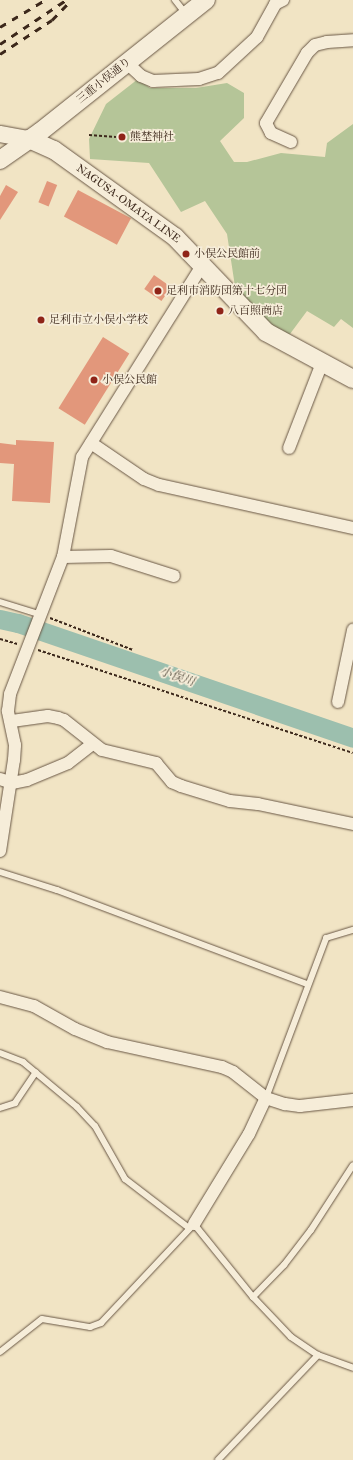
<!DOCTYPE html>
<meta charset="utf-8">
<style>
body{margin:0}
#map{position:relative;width:353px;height:1460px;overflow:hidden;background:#f1e4c4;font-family:"IM FELL Great Primer","Noto Serif JP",serif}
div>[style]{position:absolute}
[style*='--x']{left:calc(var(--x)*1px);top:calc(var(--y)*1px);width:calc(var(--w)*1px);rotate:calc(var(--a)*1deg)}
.green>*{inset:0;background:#b5c598}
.river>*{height:19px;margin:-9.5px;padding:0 9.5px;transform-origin:9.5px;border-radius:9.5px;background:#9cbfae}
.building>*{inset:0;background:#e2977b;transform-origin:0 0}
.path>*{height:2px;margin-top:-1px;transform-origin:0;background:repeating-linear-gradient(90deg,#3c281b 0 3px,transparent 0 5px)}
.roads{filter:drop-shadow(0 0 1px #695745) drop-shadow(0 0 1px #695745)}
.service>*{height:6px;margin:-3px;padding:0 3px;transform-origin:3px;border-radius:3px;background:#f6edd9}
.minor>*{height:12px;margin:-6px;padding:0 6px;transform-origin:6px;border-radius:6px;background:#f6edd9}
.tertiary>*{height:16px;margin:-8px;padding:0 8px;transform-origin:8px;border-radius:8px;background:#f6edd9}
.secondary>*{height:18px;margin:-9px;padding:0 9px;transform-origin:9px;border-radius:9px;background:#f6edd9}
.rail>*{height:3px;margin-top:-1.5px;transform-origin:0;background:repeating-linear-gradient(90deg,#3c281b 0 7px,transparent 0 14px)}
.dots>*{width:11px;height:11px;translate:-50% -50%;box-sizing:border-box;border:2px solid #f6edd9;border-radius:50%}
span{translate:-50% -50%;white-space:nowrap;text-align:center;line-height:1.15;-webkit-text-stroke:3.5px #f6edd9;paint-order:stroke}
.street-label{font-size:11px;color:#3c281b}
.poi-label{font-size:11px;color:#3c281b}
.left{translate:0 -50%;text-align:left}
.water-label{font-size:12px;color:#544e40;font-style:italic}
</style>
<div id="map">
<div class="green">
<div style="clip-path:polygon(138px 79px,150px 88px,196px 88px,227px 83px,244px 93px,244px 118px,220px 141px,234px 162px,247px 162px,281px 153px,325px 157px,327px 143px,353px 124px,353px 328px,341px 319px,334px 327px,307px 311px,287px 338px,236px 293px,227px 234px,205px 201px,181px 212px,149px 163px,90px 159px,89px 139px,106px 104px)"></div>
</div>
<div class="river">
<div style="--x:0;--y:619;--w:18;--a:13"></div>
<div style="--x:18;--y:623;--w:354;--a:18.9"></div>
</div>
<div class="building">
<div style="left:47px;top:181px;width:11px;height:23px;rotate:22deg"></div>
<div style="clip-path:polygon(6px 185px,18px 192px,0 220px,0 196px)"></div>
<div style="left:78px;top:190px;width:60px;height:30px;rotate:28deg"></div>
<div style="left:154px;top:275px;width:21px;height:17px;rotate:35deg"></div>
<div style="left:103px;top:337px;width:31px;height:84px;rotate:32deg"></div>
<div style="clip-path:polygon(16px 440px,54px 442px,50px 503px,12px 501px,14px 464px,0 463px,0 443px,16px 445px)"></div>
</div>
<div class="path">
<div style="--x:89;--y:135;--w:27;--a:4"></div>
<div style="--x:50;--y:618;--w:89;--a:21.1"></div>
<div style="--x:0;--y:639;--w:19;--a:16"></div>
<div style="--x:38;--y:650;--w:331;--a:18.1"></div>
</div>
<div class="roads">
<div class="service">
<div style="--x:175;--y:0;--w:18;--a:52"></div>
<div style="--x:0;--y:602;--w:44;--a:17.2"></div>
<div style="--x:0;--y:872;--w:60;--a:17.5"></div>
<div style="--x:57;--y:890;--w:267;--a:20.6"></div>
<div style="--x:0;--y:1053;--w:25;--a:21"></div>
<div style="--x:23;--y:1062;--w:70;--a:39.8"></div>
<div style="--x:77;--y:1107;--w:26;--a:47"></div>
<div style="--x:95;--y:1126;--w:61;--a:60.5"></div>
<div style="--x:125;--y:1179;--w:81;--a:37.4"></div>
<div style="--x:266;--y:1098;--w:171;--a:-69.4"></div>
<div style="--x:326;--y:938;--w:28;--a:-17"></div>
<div style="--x:0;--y:1108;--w:16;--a:-18"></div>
<div style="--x:15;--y:1103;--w:37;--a:-56"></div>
<div style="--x:253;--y:1297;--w:45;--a:-45.9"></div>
<div style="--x:284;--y:1265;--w:44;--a:-52.4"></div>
<div style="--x:311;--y:1230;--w:77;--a:-57.1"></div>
<div style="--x:0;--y:1352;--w:53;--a:-38.2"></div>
<div style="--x:42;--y:1319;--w:49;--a:9.5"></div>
<div style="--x:90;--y:1327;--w:12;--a:-20"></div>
<div style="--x:101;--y:1323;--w:136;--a:-46.8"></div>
<div style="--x:194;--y:1224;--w:94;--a:51.1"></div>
<div style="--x:253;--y:1297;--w:55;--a:46.5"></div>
<div style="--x:291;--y:1337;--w:32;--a:34"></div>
<div style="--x:318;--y:1355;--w:37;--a:20"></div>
<div style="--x:218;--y:1460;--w:145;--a:-46.4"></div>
</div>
<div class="minor">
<div style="--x:127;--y:63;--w:19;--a:43"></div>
<div style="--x:141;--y:76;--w:13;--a:23"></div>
<div style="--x:153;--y:81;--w:46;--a:-2.5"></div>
<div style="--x:199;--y:79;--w:20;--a:-18"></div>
<div style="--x:218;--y:73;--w:53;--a:-42.7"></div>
<div style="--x:257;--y:37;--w:38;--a:-61"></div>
<div style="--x:275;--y:4;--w:9;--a:-27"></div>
<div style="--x:291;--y:142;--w:22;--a:-156"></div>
<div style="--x:271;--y:133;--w:11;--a:-117"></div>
<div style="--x:266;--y:123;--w:81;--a:-59.6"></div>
<div style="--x:307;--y:53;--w:11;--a:-45"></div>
<div style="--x:315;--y:45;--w:12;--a:-14"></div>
<div style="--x:327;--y:42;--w:26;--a:-4"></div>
<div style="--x:91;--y:443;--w:64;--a:34.2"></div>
<div style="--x:144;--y:479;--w:16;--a:22"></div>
<div style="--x:159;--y:485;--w:199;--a:12.5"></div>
<div style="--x:289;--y:448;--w:91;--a:-68.8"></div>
<div style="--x:63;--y:557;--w:48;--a:-1.2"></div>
<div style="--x:111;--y:556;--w:66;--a:17.6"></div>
<div style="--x:338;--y:702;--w:74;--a:-78.2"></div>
<div style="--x:12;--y:721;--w:36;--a:-8"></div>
<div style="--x:48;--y:716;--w:10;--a:11"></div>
<div style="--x:58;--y:718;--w:6;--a:18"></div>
<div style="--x:64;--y:720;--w:48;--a:38.3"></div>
<div style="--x:102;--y:750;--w:56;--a:13.5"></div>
<div style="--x:156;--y:763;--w:25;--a:50"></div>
<div style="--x:172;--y:782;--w:10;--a:24"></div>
<div style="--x:181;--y:786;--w:51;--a:17"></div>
<div style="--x:230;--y:801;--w:28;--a:6"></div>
<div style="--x:258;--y:804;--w:97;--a:11.9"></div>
<div style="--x:0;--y:779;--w:13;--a:18"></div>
<div style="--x:12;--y:783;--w:15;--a:-11"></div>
<div style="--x:27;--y:780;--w:44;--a:-22.5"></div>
<div style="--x:68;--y:763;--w:31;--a:-38"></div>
<div style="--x:0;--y:851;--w:92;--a:-81.3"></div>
<div style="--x:14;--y:760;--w:15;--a:-86"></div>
<div style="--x:15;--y:745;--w:35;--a:-102"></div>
<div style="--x:8;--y:711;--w:17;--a:-83"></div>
<div style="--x:10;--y:694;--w:147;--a:-68.9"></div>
<div style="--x:63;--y:557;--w:102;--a:-79.2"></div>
<div style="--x:82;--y:457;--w:228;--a:-57.9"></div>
<div style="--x:0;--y:997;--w:35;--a:15"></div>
<div style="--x:34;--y:1006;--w:47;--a:29.3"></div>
<div style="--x:75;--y:1029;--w:35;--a:22"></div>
<div style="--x:107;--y:1042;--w:118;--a:12.3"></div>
<div style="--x:222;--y:1067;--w:12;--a:24"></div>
<div style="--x:233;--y:1072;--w:42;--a:38.2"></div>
<div style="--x:266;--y:1098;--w:20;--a:18"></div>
<div style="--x:285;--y:1104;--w:15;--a:8"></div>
<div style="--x:300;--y:1106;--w:53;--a:-6.5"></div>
<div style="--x:194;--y:1224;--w:105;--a:-58.6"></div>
<div style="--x:249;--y:1134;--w:40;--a:-65"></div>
</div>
<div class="tertiary">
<div style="--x:0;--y:134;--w:29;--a:10"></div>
</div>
<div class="secondary">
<div style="--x:29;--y:139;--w:27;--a:24"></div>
<div style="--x:54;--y:150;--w:149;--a:35.7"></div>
<div style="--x:175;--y:237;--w:132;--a:46.2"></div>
<div style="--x:266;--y:332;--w:99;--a:28.4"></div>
<div style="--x:0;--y:160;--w:49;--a:-35"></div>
<div style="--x:40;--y:132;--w:212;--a:-38.5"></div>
</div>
</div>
<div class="rail">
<div style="--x:0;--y:27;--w:52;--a:-31"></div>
<div style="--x:0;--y:44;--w:79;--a:-33.7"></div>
<div style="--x:0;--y:54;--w:62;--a:-33.2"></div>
<div style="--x:52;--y:20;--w:28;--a:-46"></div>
</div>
<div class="dots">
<div style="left:122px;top:137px;background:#8f2418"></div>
<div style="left:186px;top:254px;background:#8f2418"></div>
<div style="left:158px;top:291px;background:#8f2418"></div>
<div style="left:220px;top:311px;background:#8f2418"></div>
<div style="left:41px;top:320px;background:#8f2418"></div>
<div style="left:94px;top:380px;background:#8f2418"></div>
</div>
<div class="street-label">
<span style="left:104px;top:81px;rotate:-39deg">三重小俣通り</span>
<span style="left:128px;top:204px;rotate:36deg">NAGUSA-OMATA LINE</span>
</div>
<div class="poi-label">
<span class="left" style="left:130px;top:137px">熊埜神社</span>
<span class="left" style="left:194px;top:254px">小俣公民館前</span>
<span class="left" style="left:166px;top:291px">足利市消防団第十七分団</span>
<span class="left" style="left:228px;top:311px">八百照商店</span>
<span class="left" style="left:49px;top:320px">足利市立小俣小学校</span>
<span class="left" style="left:102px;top:380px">小俣公民館</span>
</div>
<div class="water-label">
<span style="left:177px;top:677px;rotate:19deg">小俣川</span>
</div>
</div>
